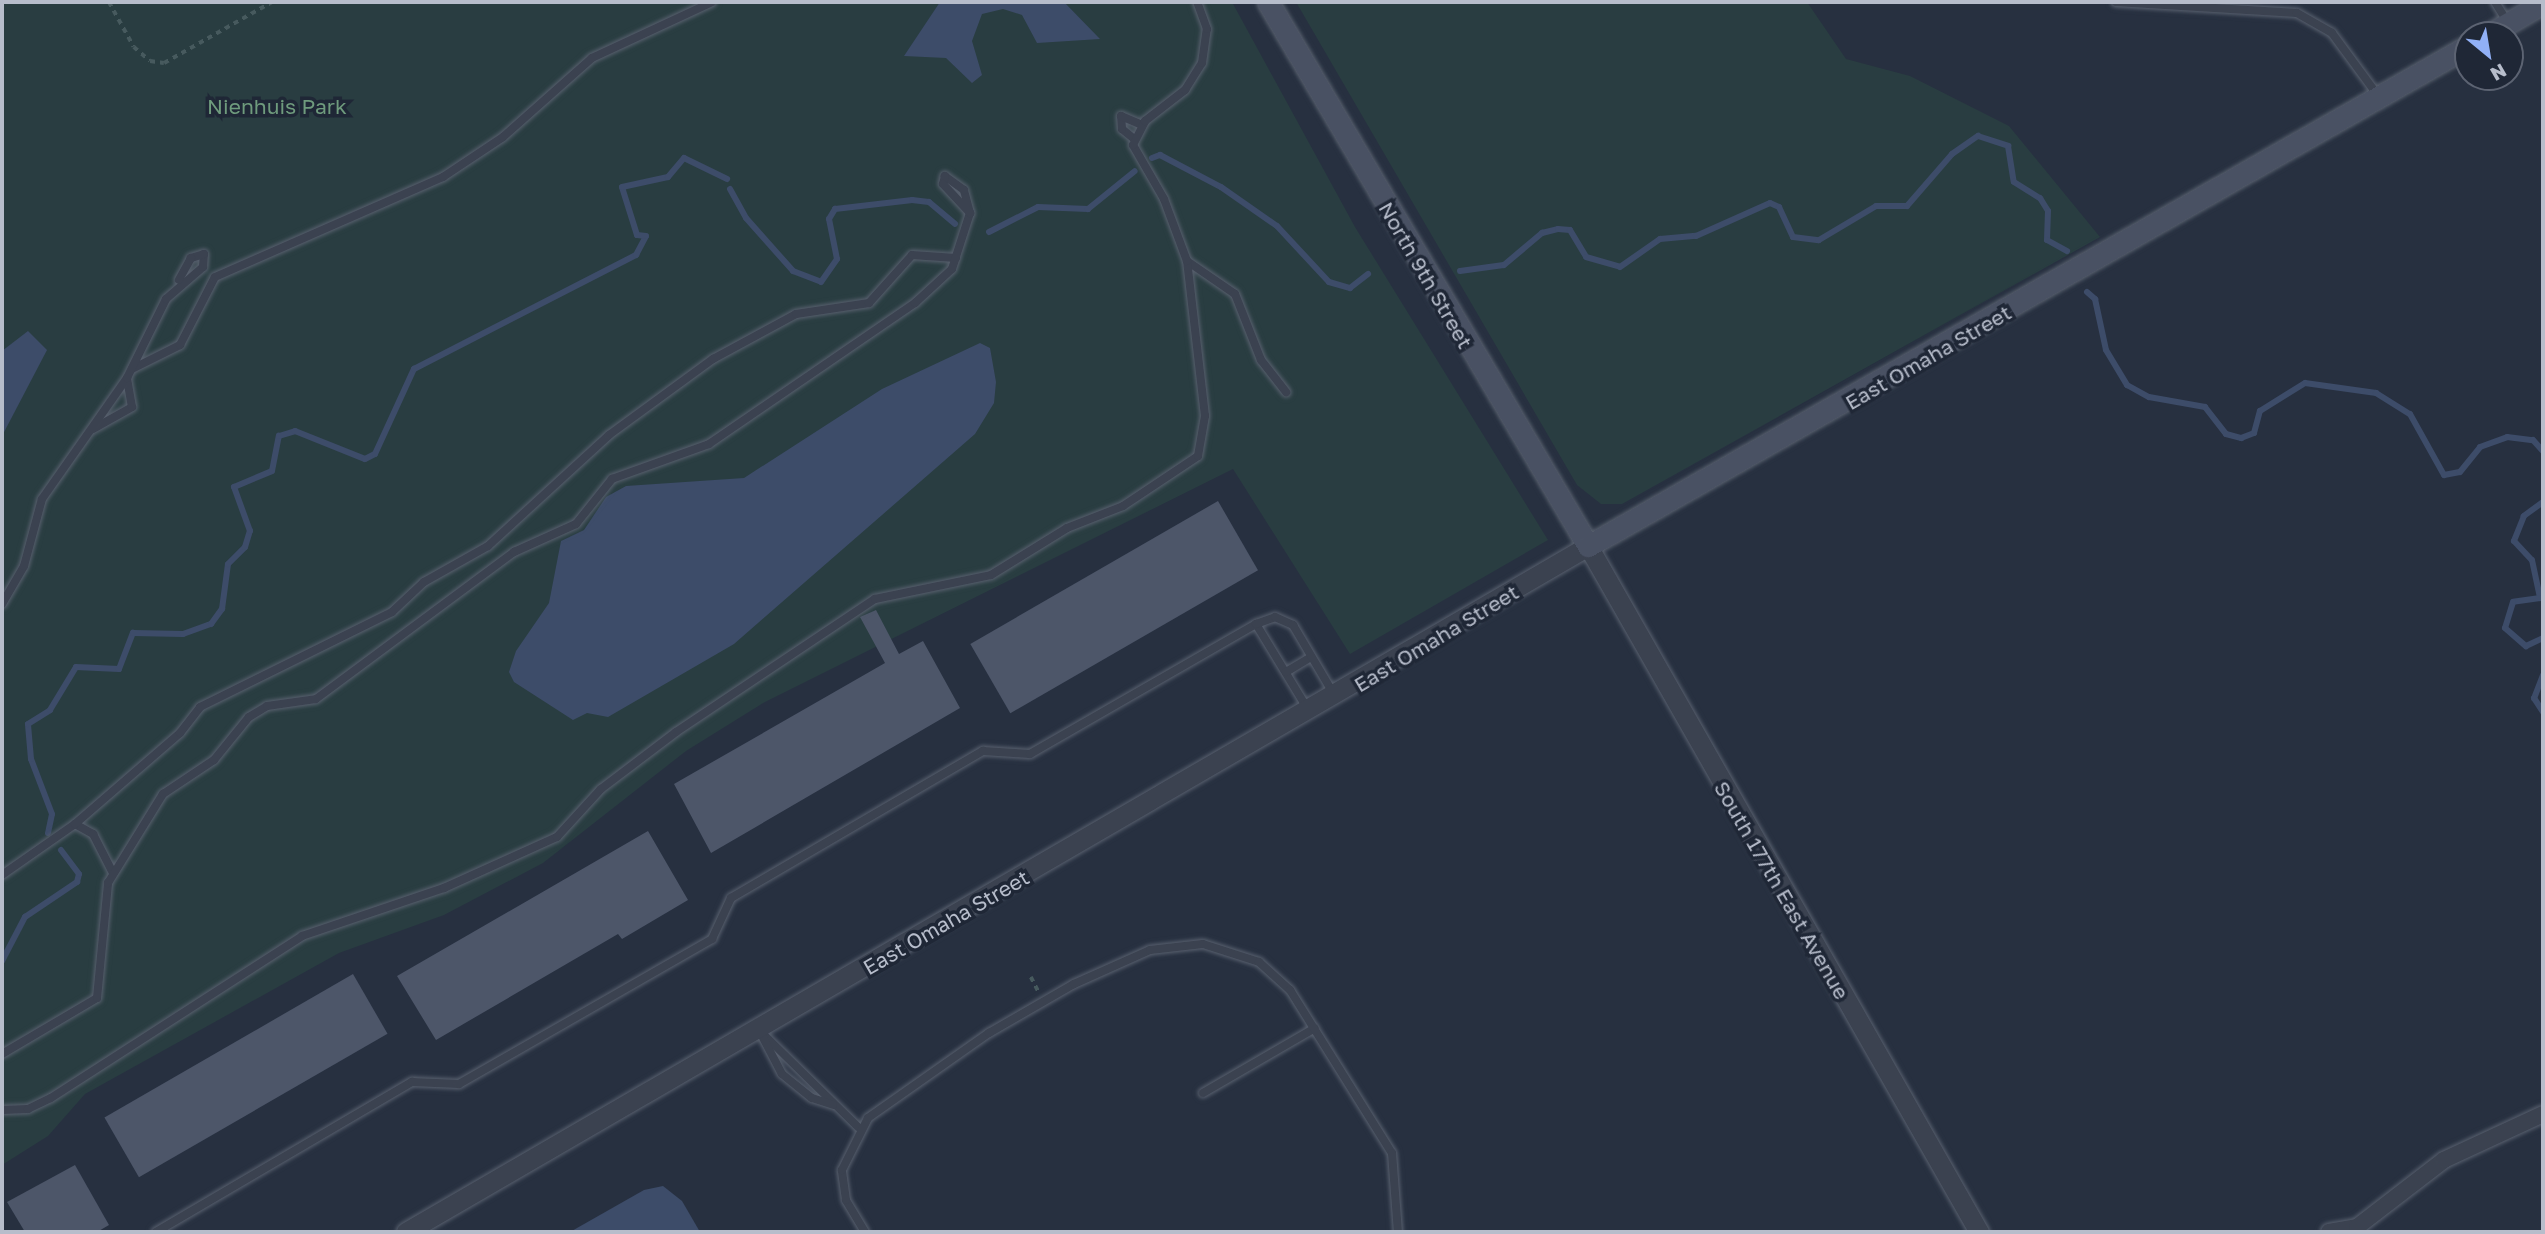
<!DOCTYPE html>
<style>
body{margin:0}
#map{position:relative;width:2545px;height:1234px;overflow:hidden;background:#273040;font-family:"Golos Text",sans-serif}
div>[style]{position:absolute}
[style*='--x']{left:calc(var(--x)*1px);top:calc(var(--y)*1px);width:calc(var(--w)*1px);rotate:calc(var(--a)*1deg)}
.green>*{inset:0;background:#293d41}
.water>*{inset:0;background:#3d4c69}
.stream>*{height:6px;margin:-3px;padding:0 3px;transform-origin:3px;border-radius:3px;background:#3d4c69}
.building>*{inset:0;background:#4d5669;transform-origin:0 0}
.path>*{height:3.5px;margin-top:-1.75px;transform-origin:0;background:repeating-linear-gradient(90deg,#475a5e 0 5px,transparent 0 10px)}
.roads{filter:drop-shadow(0 0 2px #58606e) drop-shadow(0 0 2px #58606e)}
.service>*{height:8px;margin:-4px;padding:0 4px;transform-origin:4px;border-radius:4px;background:#3b4250}
.minor>*{height:16px;margin:-8px;padding:0 8px;transform-origin:8px;border-radius:8px;background:#3b4250}
.tertiary>*{height:19px;margin:-9.5px;padding:0 9.5px;transform-origin:9.5px;border-radius:9.5px;background:#3b4250}
.secondary>*{height:21px;margin:-10.5px;padding:0 10.5px;transform-origin:10.5px;border-radius:10.5px;background:#495163}
span{translate:-50% -50%;white-space:nowrap;text-align:center;line-height:1.15;-webkit-text-stroke:7px #1f2736;paint-order:stroke}
.park-label{font-size:21px;color:#6f9b7d}
.street-label{font-size:21px;color:#b7bdcb}
.frame{position:absolute;inset:0;border:4px solid #b7bdcb;pointer-events:none}
.north{position:absolute;left:2454px;top:21px;width:70px;height:70px;box-sizing:border-box;background:#1f2736;border:2px solid #5c6372;border-radius:50%;rotate:150deg;font-size:19px;font-weight:700;line-height:28px;text-align:center;color:#b7bdcb}
.north::after{content:'';display:block;margin:auto;width:24px;height:32px;background:#91b0f6;clip-path:polygon(50% 0,100% 100%,50% 72%,0 100%)}
</style>
<div id="map">
<div class="green">
<div style="clip-path:polygon(2px 2px,1232px 2px,1355px 227px,1548px 540px,1350px 654px,1233px 469px,765px 702px,686px 751px,543px 863px,444px 915px,339px 953px,85px 1094px,48px 1136px,2px 1165px)"></div>
<div style="clip-path:polygon(1296px 2px,1807px 2px,1846px 59px,1910px 76px,2009px 126px,2100px 237px,1622px 504px,1601px 504px,1577px 485px)"></div>
</div>
<div class="water">
<div style="clip-path:polygon(940px 2px,1064px 2px,1100px 39px,1037px 43px,1022px 15px,1003px 9px,982px 14px,972px 41px,982px 75px,972px 83px,946px 58px,904px 56px)"></div>
<div style="clip-path:polygon(28px 331px,47px 350px,2px 436px,2px 351px)"></div>
<div style="clip-path:polygon(980px 343px,990px 348px,996px 382px,994px 403px,975px 434px,734px 644px,608px 717px,587px 713px,573px 720px,514px 682px,509px 672px,516px 651px,549px 603px,561px 541px,584px 530px,606px 497px,626px 486px,744px 478px,882px 389px)"></div>
<div style="clip-path:polygon(663px 1186px,682px 1201px,700px 1232px,570px 1232px,644px 1190px)"></div>
</div>
<div class="stream">
<div style="--x:1152;--y:158;--w:9;--a:-21"></div>
<div style="--x:1160;--y:155;--w:69;--a:27.7"></div>
<div style="--x:1221;--y:187;--w:68;--a:34.9"></div>
<div style="--x:1277;--y:226;--w:76;--a:47.1"></div>
<div style="--x:1329;--y:282;--w:22;--a:16"></div>
<div style="--x:1350;--y:288;--w:23;--a:-38"></div>
<div style="--x:730;--y:189;--w:33;--a:61"></div>
<div style="--x:746;--y:218;--w:71;--a:48.4"></div>
<div style="--x:793;--y:271;--w:30;--a:21"></div>
<div style="--x:821;--y:282;--w:28;--a:-55"></div>
<div style="--x:837;--y:259;--w:41;--a:-101.3"></div>
<div style="--x:829;--y:219;--w:12;--a:-59"></div>
<div style="--x:835;--y:209;--w:78;--a:-6.7"></div>
<div style="--x:912;--y:200;--w:17;--a:7"></div>
<div style="--x:929;--y:202;--w:34;--a:40"></div>
<div style="--x:989;--y:232;--w:55;--a:-27"></div>
<div style="--x:1038;--y:207;--w:50;--a:2.3"></div>
<div style="--x:1088;--y:209;--w:60;--a:-39"></div>
<div style="--x:1460;--y:271;--w:44;--a:-7.8"></div>
<div style="--x:1504;--y:265;--w:50;--a:-40.1"></div>
<div style="--x:1542;--y:233;--w:16;--a:-14"></div>
<div style="--x:1558;--y:229;--w:12;--a:5"></div>
<div style="--x:1570;--y:230;--w:31;--a:59"></div>
<div style="--x:1586;--y:257;--w:35;--a:16"></div>
<div style="--x:1620;--y:267;--w:49;--a:-35"></div>
<div style="--x:1660;--y:239;--w:36;--a:-5"></div>
<div style="--x:1696;--y:236;--w:81;--a:-24"></div>
<div style="--x:1770;--y:203;--w:10;--a:24"></div>
<div style="--x:1779;--y:207;--w:33;--a:65"></div>
<div style="--x:1793;--y:237;--w:26;--a:7"></div>
<div style="--x:1819;--y:240;--w:66;--a:-30.8"></div>
<div style="--x:1876;--y:206;--w:31;--a:0"></div>
<div style="--x:1907;--y:206;--w:69;--a:-49.1"></div>
<div style="--x:1952;--y:154;--w:32;--a:-35"></div>
<div style="--x:1978;--y:136;--w:32;--a:18"></div>
<div style="--x:2008;--y:146;--w:36;--a:81"></div>
<div style="--x:2014;--y:182;--w:31;--a:32"></div>
<div style="--x:2040;--y:198;--w:15;--a:58"></div>
<div style="--x:2048;--y:211;--w:29;--a:92"></div>
<div style="--x:2047;--y:240;--w:23;--a:29"></div>
<div style="--x:2087;--y:292;--w:11;--a:41"></div>
<div style="--x:2095;--y:299;--w:52;--a:77.8"></div>
<div style="--x:2106;--y:350;--w:41;--a:59"></div>
<div style="--x:2127;--y:385;--w:25;--a:29"></div>
<div style="--x:2149;--y:397;--w:57;--a:10.1"></div>
<div style="--x:2205;--y:407;--w:34;--a:52"></div>
<div style="--x:2226;--y:434;--w:16;--a:15"></div>
<div style="--x:2241;--y:438;--w:14;--a:-21"></div>
<div style="--x:2254;--y:433;--w:23;--a:-75"></div>
<div style="--x:2260;--y:411;--w:53;--a:-31.9"></div>
<div style="--x:2305;--y:383;--w:72;--a:8"></div>
<div style="--x:2376;--y:393;--w:40;--a:32"></div>
<div style="--x:2410;--y:414;--w:70;--a:60.9"></div>
<div style="--x:2444;--y:475;--w:16;--a:-11"></div>
<div style="--x:2460;--y:472;--w:32;--a:-51"></div>
<div style="--x:2480;--y:447;--w:29;--a:-20"></div>
<div style="--x:2507;--y:437;--w:26;--a:7"></div>
<div style="--x:2533;--y:440;--w:15;--a:48"></div>
<div style="--x:2543;--y:502;--w:24;--a:144"></div>
<div style="--x:2524;--y:516;--w:27;--a:112"></div>
<div style="--x:2514;--y:541;--w:26;--a:47"></div>
<div style="--x:2532;--y:560;--w:39;--a:78"></div>
<div style="--x:2540;--y:598;--w:27;--a:172"></div>
<div style="--x:2513;--y:602;--w:27;--a:107"></div>
<div style="--x:2505;--y:628;--w:28;--a:41"></div>
<div style="--x:2526;--y:646;--w:19;--a:-25"></div>
<div style="--x:2543;--y:675;--w:25;--a:111"></div>
<div style="--x:2534;--y:698;--w:17;--a:57"></div>
<div style="--x:48;--y:833;--w:19;--a:-78"></div>
<div style="--x:52;--y:814;--w:59;--a:-110.9"></div>
<div style="--x:31;--y:759;--w:35;--a:-95"></div>
<div style="--x:28;--y:724;--w:26;--a:-32"></div>
<div style="--x:50;--y:710;--w:50;--a:-58.8"></div>
<div style="--x:76;--y:667;--w:43;--a:2.7"></div>
<div style="--x:119;--y:669;--w:39;--a:-69"></div>
<div style="--x:133;--y:633;--w:50;--a:1.1"></div>
<div style="--x:183;--y:634;--w:30;--a:-20"></div>
<div style="--x:211;--y:624;--w:19;--a:-54"></div>
<div style="--x:222;--y:609;--w:45;--a:-82.4"></div>
<div style="--x:228;--y:564;--w:24;--a:-45"></div>
<div style="--x:245;--y:547;--w:17;--a:-73"></div>
<div style="--x:250;--y:531;--w:47;--a:-110"></div>
<div style="--x:234;--y:487;--w:41;--a:-22.8"></div>
<div style="--x:272;--y:471;--w:36;--a:-79"></div>
<div style="--x:279;--y:436;--w:17;--a:-17"></div>
<div style="--x:295;--y:431;--w:75;--a:21.8"></div>
<div style="--x:365;--y:459;--w:11;--a:-27"></div>
<div style="--x:375;--y:454;--w:94;--a:-65.4"></div>
<div style="--x:414;--y:369;--w:250;--a:-27.2"></div>
<div style="--x:636;--y:255;--w:21;--a:-62"></div>
<div style="--x:646;--y:236;--w:9;--a:-174"></div>
<div style="--x:637;--y:235;--w:50;--a:-107.4"></div>
<div style="--x:622;--y:187;--w:47;--a:-12.3"></div>
<div style="--x:668;--y:177;--w:25;--a:-50"></div>
<div style="--x:684;--y:158;--w:48;--a:26"></div>
<div style="--x:2;--y:961;--w:50;--a:-62.4"></div>
<div style="--x:25;--y:917;--w:63;--a:-33.9"></div>
<div style="--x:77;--y:882;--w:8;--a:-76"></div>
<div style="--x:79;--y:874;--w:30;--a:-127"></div>
</div>
<div class="building">
<div style="left:1218px;top:501px;width:80px;height:286px;rotate:60deg"></div>
<div style="clip-path:polygon(876px 610px,899px 654px,923px 641px,960px 708px,711px 853px,674px 784px,885px 663px,860px 617px)"></div>
<div style="clip-path:polygon(648px 831px,688px 900px,622px 939px,618px 934px,436px 1040px,397px 976px)"></div>
<div style="left:353px;top:974px;width:69px;height:287px;rotate:60deg"></div>
<div style="clip-path:polygon(75px 1165px,109px 1225px,97px 1232px,25px 1232px,7px 1202px)"></div>
</div>
<div class="path">
<div style="--x:109;--y:2;--w:51;--a:60.9"></div>
<div style="--x:134;--y:47;--w:21;--a:41"></div>
<div style="--x:150;--y:61;--w:14;--a:8"></div>
<div style="--x:164;--y:63;--w:124;--a:-29.5"></div>
<div style="--x:1031;--y:977;--w:16;--a:63"></div>
</div>
<div class="roads">
<div class="service">
<div style="--x:2116;--y:2;--w:181;--a:3.5"></div>
<div style="--x:2297;--y:13;--w:40;--a:29.7"></div>
<div style="--x:2332;--y:33;--w:79;--a:53.7"></div>
<div style="--x:2495;--y:2;--w:25;--a:58"></div>
<div style="--x:1133;--y:138;--w:14;--a:-141"></div>
<div style="--x:1122;--y:129;--w:13;--a:-94"></div>
<div style="--x:1121;--y:116;--w:23;--a:23"></div>
<div style="--x:1187;--y:261;--w:58;--a:34.5"></div>
<div style="--x:1235;--y:294;--w:71;--a:68.5"></div>
<div style="--x:1261;--y:360;--w:41;--a:52"></div>
<div style="--x:132;--y:369;--w:54;--a:-26.6"></div>
<div style="--x:180;--y:345;--w:76;--a:-62.8"></div>
<div style="--x:215;--y:277;--w:249;--a:-23.7"></div>
<div style="--x:443;--y:177;--w:72;--a:-33.7"></div>
<div style="--x:503;--y:137;--w:119;--a:-41.6"></div>
<div style="--x:592;--y:58;--w:132;--a:-25"></div>
<div style="--x:93;--y:429;--w:45;--a:-29.4"></div>
<div style="--x:132;--y:407;--w:29;--a:-100"></div>
<div style="--x:2;--y:604;--w:44;--a:-59.9"></div>
<div style="--x:24;--y:566;--w:69;--a:-75"></div>
<div style="--x:42;--y:499;--w:148;--a:-54.9"></div>
<div style="--x:127;--y:378;--w:88;--a:-63.7"></div>
<div style="--x:166;--y:299;--w:49;--a:-40.9"></div>
<div style="--x:203;--y:267;--w:13;--a:-86"></div>
<div style="--x:204;--y:254;--w:14;--a:163"></div>
<div style="--x:191;--y:258;--w:25;--a:119"></div>
<div style="--x:1256;--y:624;--w:98;--a:58.7"></div>
<div style="--x:1286;--y:672;--w:29;--a:-31"></div>
<div style="--x:75;--y:824;--w:21;--a:29"></div>
<div style="--x:93;--y:834;--w:44;--a:62.9"></div>
<div style="--x:2;--y:875;--w:89;--a:-34.9"></div>
<div style="--x:75;--y:824;--w:139;--a:-40.9"></div>
<div style="--x:180;--y:733;--w:33;--a:-52"></div>
<div style="--x:200;--y:707;--w:214;--a:-26.3"></div>
<div style="--x:392;--y:612;--w:44;--a:-43.2"></div>
<div style="--x:424;--y:582;--w:73;--a:-29.4"></div>
<div style="--x:488;--y:546;--w:164;--a:-42.5"></div>
<div style="--x:609;--y:435;--w:129;--a:-36.2"></div>
<div style="--x:713;--y:359;--w:94;--a:-28.5"></div>
<div style="--x:796;--y:314;--w:74;--a:-8.6"></div>
<div style="--x:869;--y:303;--w:64;--a:-48.1"></div>
<div style="--x:912;--y:255;--w:44;--a:3.9"></div>
<div style="--x:759;--y:1030;--w:139;--a:44.4"></div>
<div style="--x:760;--y:1032;--w:47;--a:62.4"></div>
<div style="--x:782;--y:1074;--w:38;--a:39"></div>
<div style="--x:812;--y:1098;--w:22;--a:18"></div>
<div style="--x:2;--y:1054;--w:110;--a:-30.5"></div>
<div style="--x:97;--y:998;--w:116;--a:-84.5"></div>
<div style="--x:108;--y:883;--w:105;--a:-58.3"></div>
<div style="--x:163;--y:794;--w:61;--a:-33.7"></div>
<div style="--x:214;--y:760;--w:55;--a:-50.9"></div>
<div style="--x:249;--y:717;--w:21;--a:-31"></div>
<div style="--x:267;--y:706;--w:49;--a:-8.1"></div>
<div style="--x:316;--y:699;--w:247;--a:-36.6"></div>
<div style="--x:514;--y:552;--w:68;--a:-24.3"></div>
<div style="--x:576;--y:524;--w:58;--a:-51.3"></div>
<div style="--x:612;--y:479;--w:103;--a:-19.8"></div>
<div style="--x:709;--y:444;--w:250;--a:-34.4"></div>
<div style="--x:915;--y:303;--w:50;--a:-42.6"></div>
<div style="--x:952;--y:269;--w:59;--a:-72.2"></div>
<div style="--x:970;--y:213;--w:24;--a:-105"></div>
<div style="--x:964;--y:190;--w:24;--a:-144"></div>
<div style="--x:945;--y:176;--w:8;--a:104"></div>
<div style="--x:943;--y:184;--w:40;--a:47"></div>
<div style="--x:1203;--y:1093;--w:129;--a:-30.1"></div>
<div style="--x:2;--y:1110;--w:26;--a:-2"></div>
<div style="--x:28;--y:1109;--w:25;--a:-26"></div>
<div style="--x:51;--y:1098;--w:299;--a:-32.8"></div>
<div style="--x:302;--y:936;--w:150;--a:-18.7"></div>
<div style="--x:444;--y:888;--w:124;--a:-24.3"></div>
<div style="--x:557;--y:837;--w:65;--a:-47.5"></div>
<div style="--x:601;--y:789;--w:94;--a:-37.2"></div>
<div style="--x:676;--y:732;--w:239;--a:-33.8"></div>
<div style="--x:875;--y:599;--w:118;--a:-11.7"></div>
<div style="--x:991;--y:575;--w:89;--a:-31.7"></div>
<div style="--x:1067;--y:528;--w:60;--a:-21.4"></div>
<div style="--x:1123;--y:506;--w:90;--a:-33.7"></div>
<div style="--x:1198;--y:456;--w:41;--a:-80.1"></div>
<div style="--x:1205;--y:416;--w:156;--a:-96.6"></div>
<div style="--x:1187;--y:261;--w:66;--a:-110.4"></div>
<div style="--x:1164;--y:199;--w:62;--a:-119.9"></div>
<div style="--x:1133;--y:145;--w:27;--a:-63"></div>
<div style="--x:1145;--y:121;--w:51;--a:-37.8"></div>
<div style="--x:1185;--y:90;--w:32;--a:-58"></div>
<div style="--x:1202;--y:63;--w:34;--a:-82"></div>
<div style="--x:1207;--y:29;--w:29;--a:-110"></div>
<div style="--x:156;--y:1232;--w:297;--a:-30.4"></div>
<div style="--x:412;--y:1082;--w:47;--a:2.4"></div>
<div style="--x:459;--y:1084;--w:292;--a:-29.8"></div>
<div style="--x:712;--y:939;--w:45;--a:-65.1"></div>
<div style="--x:731;--y:898;--w:292;--a:-30.3"></div>
<div style="--x:983;--y:751;--w:47;--a:3.7"></div>
<div style="--x:1030;--y:754;--w:261;--a:-29.9"></div>
<div style="--x:1256;--y:624;--w:20;--a:-20"></div>
<div style="--x:1275;--y:617;--w:20;--a:24"></div>
<div style="--x:1293;--y:625;--w:79;--a:59.5"></div>
<div style="--x:865;--y:1232;--w:37;--a:-121"></div>
<div style="--x:846;--y:1200;--w:30;--a:-98"></div>
<div style="--x:842;--y:1170;--w:58;--a:-63.4"></div>
<div style="--x:868;--y:1118;--w:148;--a:-35.1"></div>
<div style="--x:989;--y:1033;--w:98;--a:-30"></div>
<div style="--x:1074;--y:984;--w:83;--a:-24.1"></div>
<div style="--x:1150;--y:950;--w:53;--a:-6.5"></div>
<div style="--x:1203;--y:944;--w:59;--a:17.8"></div>
<div style="--x:1259;--y:962;--w:42;--a:42.1"></div>
<div style="--x:1290;--y:990;--w:192;--a:58"></div>
<div style="--x:1392;--y:1153;--w:79;--a:85.7"></div>
</div>
<div class="minor">
<div style="--x:2329;--y:1232;--w:28;--a:-10"></div>
<div style="--x:2357;--y:1227;--w:110;--a:-37.6"></div>
<div style="--x:2444;--y:1160;--w:109;--a:-24.9"></div>
</div>
<div class="tertiary">
<div style="--x:406;--y:1232;--w:1367;--a:-30.13"></div>
<div style="--x:1588;--y:546;--w:790;--a:60.32"></div>
</div>
<div class="secondary">
<div style="--x:1268;--y:2;--w:631;--a:59.53"></div>
<div style="--x:1588;--y:546;--w:1012;--a:-29.6"></div>
<div style="--x:2488;--y:35;--w:64;--a:-30.2"></div>
</div>
</div>
<div class="park-label">
<span style="left:277px;top:106px">Nienhuis Park</span>
</div>
<div class="street-label">
<span style="left:1426px;top:275px;rotate:60deg">North 9th Street</span>
<span style="left:1928px;top:357px;rotate:-30deg">East Omaha Street</span>
<span style="left:1436px;top:638px;rotate:-31deg">East Omaha Street</span>
<span style="left:1782px;top:890px;rotate:60deg">South 177th East Avenue</span>
<span style="left:946px;top:922px;rotate:-30deg">East Omaha Street</span>
</div>
<div class="frame"></div>
<div class="north">N</div>
</div>
